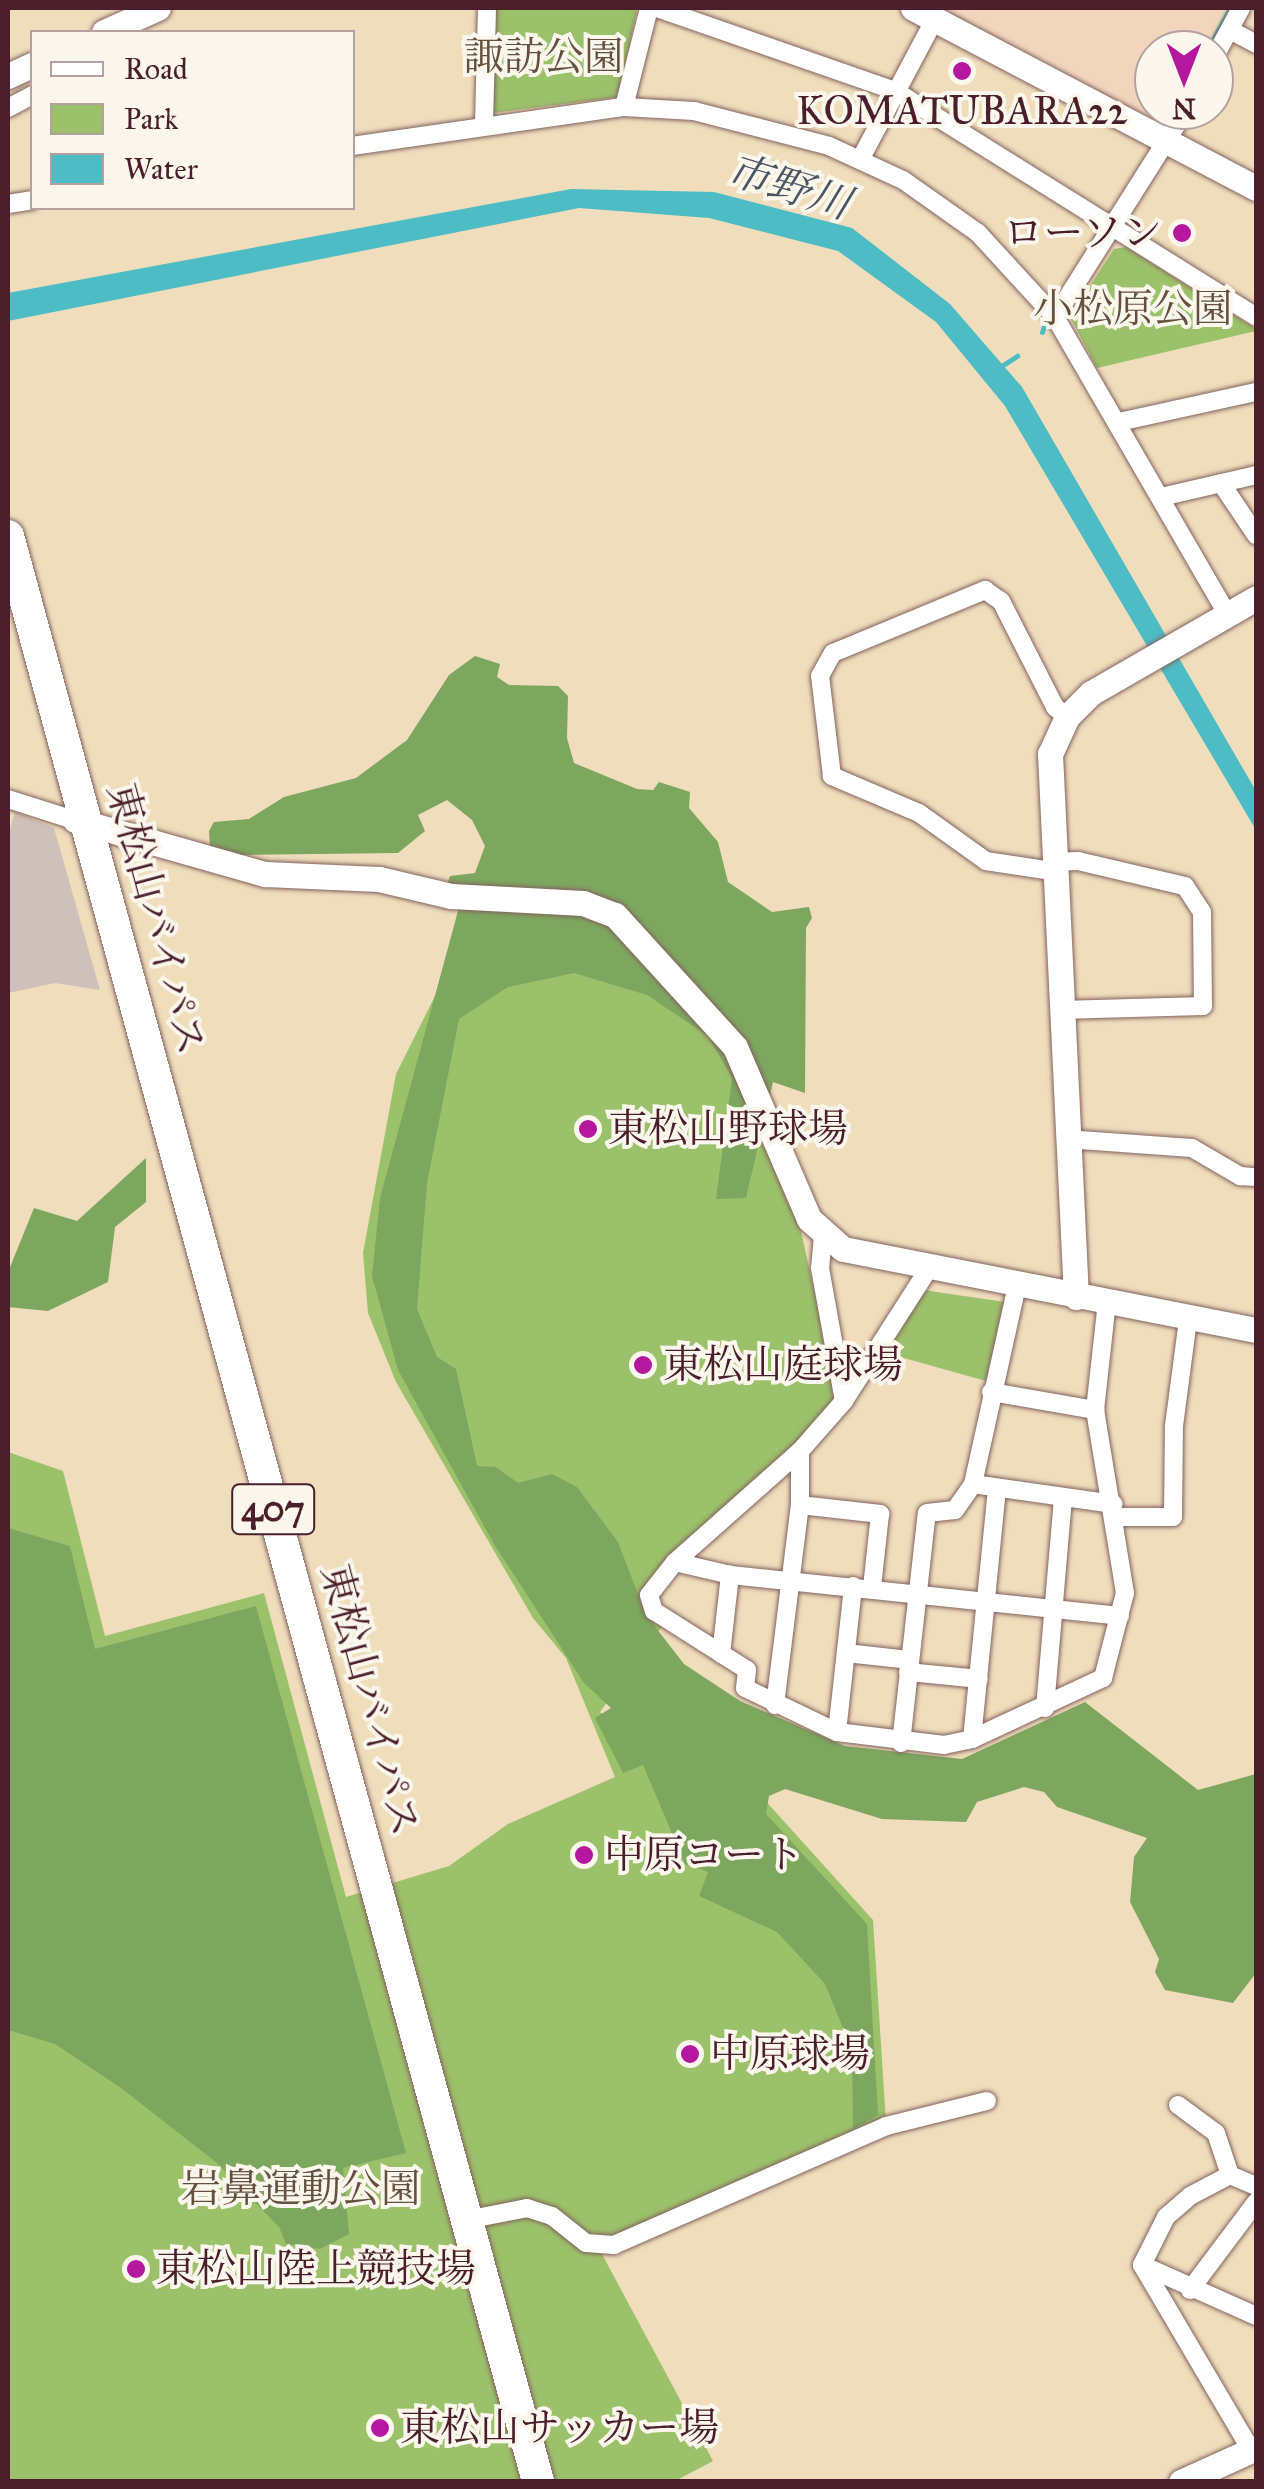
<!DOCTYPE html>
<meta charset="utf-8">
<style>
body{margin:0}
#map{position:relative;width:1264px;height:2489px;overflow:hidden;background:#efddbc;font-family:"IM FELL Great Primer","Noto Serif JP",serif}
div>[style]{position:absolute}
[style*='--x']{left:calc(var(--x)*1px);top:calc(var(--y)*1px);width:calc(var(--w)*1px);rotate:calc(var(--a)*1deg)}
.built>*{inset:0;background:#f2d5bd}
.industrial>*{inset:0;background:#cfc1ba}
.green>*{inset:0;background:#9cc16b}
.forest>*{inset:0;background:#7da75f}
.water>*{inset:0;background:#4dbcc5}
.stream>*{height:5px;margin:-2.5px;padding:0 2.5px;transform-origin:2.5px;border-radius:2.5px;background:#4dbcc5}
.roads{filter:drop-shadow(0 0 2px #84625e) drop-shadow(0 0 2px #84625e)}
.street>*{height:18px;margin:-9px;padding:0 9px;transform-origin:9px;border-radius:9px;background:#fff}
.secondary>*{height:25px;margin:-12.5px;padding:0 12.5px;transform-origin:12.5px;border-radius:12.5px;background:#fff}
.highway>*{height:32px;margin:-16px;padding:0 16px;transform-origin:16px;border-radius:16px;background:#fff}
.dots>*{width:28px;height:28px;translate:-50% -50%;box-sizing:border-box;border:5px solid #fbf7ec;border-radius:50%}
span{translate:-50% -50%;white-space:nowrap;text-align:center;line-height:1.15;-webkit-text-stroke:8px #fbf7ec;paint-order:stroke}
.shield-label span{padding:2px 8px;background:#fbf7ec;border:2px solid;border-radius:8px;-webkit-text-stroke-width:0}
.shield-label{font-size:38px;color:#4a1f2b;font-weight:700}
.park-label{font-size:40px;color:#63503e}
.poi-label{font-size:40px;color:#4a1f2b}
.right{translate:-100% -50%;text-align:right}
.left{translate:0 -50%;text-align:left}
.street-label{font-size:40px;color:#4a1f2b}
.water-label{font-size:42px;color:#4b5661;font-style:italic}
.frame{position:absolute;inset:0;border:10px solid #4a1f2b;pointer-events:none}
.legend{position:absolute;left:30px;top:30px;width:325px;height:180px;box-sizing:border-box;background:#fbf7ec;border:2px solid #b4a19f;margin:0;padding:12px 18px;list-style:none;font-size:30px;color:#4a1f2b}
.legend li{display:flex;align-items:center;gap:20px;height:50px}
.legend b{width:50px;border:2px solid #b4a19f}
.north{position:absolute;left:1134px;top:30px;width:100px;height:100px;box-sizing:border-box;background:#fbf7ec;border:2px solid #b4a19f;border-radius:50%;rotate:180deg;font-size:28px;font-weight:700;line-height:40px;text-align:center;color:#4a1f2b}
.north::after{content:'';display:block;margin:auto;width:35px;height:45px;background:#b5179e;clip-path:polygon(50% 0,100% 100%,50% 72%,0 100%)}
</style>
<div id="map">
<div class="built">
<div style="clip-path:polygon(942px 8px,1224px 8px,1201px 50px,1154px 50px,1154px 110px,1167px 110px,1160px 122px)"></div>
</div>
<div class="industrial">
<div style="clip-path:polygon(15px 812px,54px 828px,100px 990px,55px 983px,8px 993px,8px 835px)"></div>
</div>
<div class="green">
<div style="clip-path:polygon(496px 8px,637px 9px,618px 97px,493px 113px)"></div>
<div style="clip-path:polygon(1126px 247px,1256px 329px,1256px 331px,1097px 368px,1070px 317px,1114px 249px)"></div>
<div style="clip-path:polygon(458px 911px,585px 917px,716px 1035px,798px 1218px,839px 1402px,645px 1592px,665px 1622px,600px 1712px,620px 1730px,761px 1796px,873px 1920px,886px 2123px,603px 2244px,603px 2256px,713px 2461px,675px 2481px,8px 2482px,8px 1452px,63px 1471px,105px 1636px,264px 1593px,346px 1897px,449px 1866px,508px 1824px,615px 1777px,566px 1658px,533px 1618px,396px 1382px,368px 1313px,363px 1253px,396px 1074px,444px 978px)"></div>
<div style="clip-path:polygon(923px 1290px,1005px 1302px,986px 1381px,886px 1353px)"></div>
</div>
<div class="forest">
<div style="clip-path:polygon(475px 656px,500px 664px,497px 677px,509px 685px,558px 686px,568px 696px,567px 738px,574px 763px,637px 789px,653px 790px,659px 782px,690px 792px,689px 808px,718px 842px,728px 882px,772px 912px,809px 907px,812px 918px,806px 928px,805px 1093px,773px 1082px,746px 1198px,716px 1199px,732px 1078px,708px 1036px,647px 995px,574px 973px,508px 987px,459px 1019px,427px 1183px,417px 1309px,437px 1357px,456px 1369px,477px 1466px,496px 1467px,518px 1483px,552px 1474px,577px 1487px,618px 1542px,646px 1615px,684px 1664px,740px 1701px,845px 1746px,962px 1759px,1085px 1702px,1198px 1790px,1256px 1774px,1256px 1973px,1233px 2003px,1165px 1990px,1155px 1972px,1159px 1959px,1130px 1902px,1134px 1857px,1147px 1838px,1057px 1807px,1044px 1792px,1024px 1787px,977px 1802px,966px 1822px,882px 1819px,785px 1789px,769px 1796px,766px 1814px,867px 1924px,878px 2115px,853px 2129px,852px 2050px,825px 1984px,777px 1932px,699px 1896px,708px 1872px,685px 1864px,643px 1765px,623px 1773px,595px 1718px,611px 1708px,584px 1683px,494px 1544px,398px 1370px,372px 1276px,380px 1198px,458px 911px,447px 885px,450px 876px,475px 873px,485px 846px,472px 820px,447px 800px,418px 815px,425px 831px,398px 853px,242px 855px,210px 847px,209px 831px,214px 822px,249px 819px,284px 797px,356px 778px,407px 740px,449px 675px)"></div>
<div style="clip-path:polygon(146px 1158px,146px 1202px,115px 1227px,108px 1282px,48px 1311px,8px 1307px,8px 1272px,34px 1208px,77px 1221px)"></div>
<div style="clip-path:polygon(8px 1528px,70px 1546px,95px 1649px,256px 1606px,406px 2153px,343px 2168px,349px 2234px,320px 2249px,286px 2244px,279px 2227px,217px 2163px,121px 2088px,55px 2044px,8px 2030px)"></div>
</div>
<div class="water">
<div style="clip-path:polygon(571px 189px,714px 192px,852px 228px,950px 304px,1022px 387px,1256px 791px,1256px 830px,1005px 406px,936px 322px,838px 251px,709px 218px,579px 208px,8px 321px,8px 293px)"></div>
</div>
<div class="stream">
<div style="--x:1207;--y:50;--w:48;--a:-61.3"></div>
<div style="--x:1042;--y:332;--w:12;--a:-70"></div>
<div style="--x:1003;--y:365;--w:17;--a:-33"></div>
</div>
<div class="roads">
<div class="street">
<div style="--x:657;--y:8;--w:252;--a:19.2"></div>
<div style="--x:895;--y:91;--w:426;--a:32"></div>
<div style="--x:1230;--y:30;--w:30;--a:28"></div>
<div style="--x:1214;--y:58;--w:57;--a:-61.6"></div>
<div style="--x:624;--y:107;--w:102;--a:-75.8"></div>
<div style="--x:8;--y:108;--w:27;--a:-28"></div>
<div style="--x:484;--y:123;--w:115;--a:-88.5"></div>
<div style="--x:352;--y:146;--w:275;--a:-8.2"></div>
<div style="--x:624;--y:107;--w:70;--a:3.3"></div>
<div style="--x:694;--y:111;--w:139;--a:14.5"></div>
<div style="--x:829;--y:146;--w:81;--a:24.7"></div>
<div style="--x:903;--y:180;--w:92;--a:35.2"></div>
<div style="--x:978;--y:233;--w:114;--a:47.5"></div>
<div style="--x:1055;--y:317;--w:343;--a:59.9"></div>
<div style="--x:861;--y:158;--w:157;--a:-62"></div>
<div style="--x:8;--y:204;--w:24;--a:-9"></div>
<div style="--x:1055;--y:317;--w:245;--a:-57.7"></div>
<div style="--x:1119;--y:422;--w:140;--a:-12.4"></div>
<div style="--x:1221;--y:483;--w:63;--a:56.1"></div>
<div style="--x:1161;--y:497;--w:98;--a:-13"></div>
<div style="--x:8;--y:799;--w:63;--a:17.6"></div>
<div style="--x:1052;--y:862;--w:26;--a:-2"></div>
<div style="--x:1078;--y:861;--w:110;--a:13.2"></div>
<div style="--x:1185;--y:886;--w:31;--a:57"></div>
<div style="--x:1202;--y:912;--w:94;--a:89.4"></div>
<div style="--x:1203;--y:1006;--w:143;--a:178.4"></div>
<div style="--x:1052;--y:871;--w:67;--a:-171.4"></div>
<div style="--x:986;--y:861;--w:82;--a:-144.4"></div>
<div style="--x:919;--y:813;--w:95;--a:-157"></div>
<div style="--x:832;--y:776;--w:101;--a:-96.8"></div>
<div style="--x:820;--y:676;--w:26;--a:-61"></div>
<div style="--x:833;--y:653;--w:165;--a:-22.5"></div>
<div style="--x:985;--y:590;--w:19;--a:35"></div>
<div style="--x:1001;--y:601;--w:119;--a:63"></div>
<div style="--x:1055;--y:707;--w:16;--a:40"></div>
<div style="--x:1066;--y:1139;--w:126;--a:4.1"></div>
<div style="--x:1192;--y:1148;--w:56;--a:30.3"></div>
<div style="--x:1240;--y:1176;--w:16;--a:4"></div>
<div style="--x:823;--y:1235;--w:33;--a:95"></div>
<div style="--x:820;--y:1268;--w:135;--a:79.8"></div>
<div style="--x:844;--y:1401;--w:67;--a:131.3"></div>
<div style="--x:800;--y:1451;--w:167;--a:138.4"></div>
<div style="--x:675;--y:1562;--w:42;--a:128.2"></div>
<div style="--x:649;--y:1595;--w:17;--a:73"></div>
<div style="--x:654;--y:1611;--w:110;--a:32.4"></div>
<div style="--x:747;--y:1670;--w:18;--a:96"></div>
<div style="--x:745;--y:1688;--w:102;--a:25.6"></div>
<div style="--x:837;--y:1732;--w:108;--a:6.9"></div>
<div style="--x:944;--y:1745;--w:29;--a:-12"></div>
<div style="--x:972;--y:1739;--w:145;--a:-25"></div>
<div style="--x:1103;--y:1678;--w:88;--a:-75.5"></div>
<div style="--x:1125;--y:1593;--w:185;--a:-99.3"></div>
<div style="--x:1095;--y:1410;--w:110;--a:-83.7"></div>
<div style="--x:991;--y:1392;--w:106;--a:9.8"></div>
<div style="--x:844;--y:1401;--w:158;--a:-57.4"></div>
<div style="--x:973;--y:1484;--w:203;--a:-77.5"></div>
<div style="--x:800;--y:1505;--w:81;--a:6.4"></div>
<div style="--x:880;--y:1514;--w:74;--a:96.2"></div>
<div style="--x:1116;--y:1517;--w:57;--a:0"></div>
<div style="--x:1173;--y:1517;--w:91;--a:-89.4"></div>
<div style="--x:1174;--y:1426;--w:108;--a:-82.5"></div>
<div style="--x:675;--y:1562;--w:57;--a:13.3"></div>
<div style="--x:730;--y:1575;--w:392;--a:6"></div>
<div style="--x:846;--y:1653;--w:63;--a:6.3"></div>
<div style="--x:721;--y:1654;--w:80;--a:-83.5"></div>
<div style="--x:908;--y:1672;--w:71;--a:5.6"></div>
<div style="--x:775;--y:1705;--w:202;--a:-82.9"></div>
<div style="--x:800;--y:1505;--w:54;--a:-90"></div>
<div style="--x:1045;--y:1708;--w:211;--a:-85.1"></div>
<div style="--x:837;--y:1732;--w:147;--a:-83.7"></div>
<div style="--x:972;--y:1739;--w:252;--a:-84.3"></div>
<div style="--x:901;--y:1743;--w:231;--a:-83.6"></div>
<div style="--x:927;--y:1513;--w:28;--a:-6"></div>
<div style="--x:955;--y:1510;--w:32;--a:-55"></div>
<div style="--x:973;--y:1484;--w:142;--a:8.1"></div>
<div style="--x:1178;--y:2105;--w:47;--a:36.4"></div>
<div style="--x:1216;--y:2133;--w:44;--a:71.6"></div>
<div style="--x:466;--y:2220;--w:62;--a:-11.1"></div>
<div style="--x:527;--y:2208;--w:26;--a:18"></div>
<div style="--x:552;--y:2216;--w:43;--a:38.5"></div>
<div style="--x:586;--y:2243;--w:28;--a:4"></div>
<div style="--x:614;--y:2245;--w:297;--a:-23.6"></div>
<div style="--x:886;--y:2126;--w:104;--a:-13.9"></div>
<div style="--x:1142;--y:2265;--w:215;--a:59.5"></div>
<div style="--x:1142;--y:2265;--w:54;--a:-63.4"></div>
<div style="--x:1166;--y:2217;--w:32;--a:-41"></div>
<div style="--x:1190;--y:2196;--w:45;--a:-27.7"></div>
<div style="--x:1230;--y:2175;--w:28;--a:23"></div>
<div style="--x:1142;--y:2265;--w:125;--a:24.1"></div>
<div style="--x:1190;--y:2290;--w:110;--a:-53.1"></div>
</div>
<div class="secondary">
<div style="--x:913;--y:8;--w:387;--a:27.7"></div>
<div style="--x:104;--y:32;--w:59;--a:-24"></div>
<div style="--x:8;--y:76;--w:26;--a:-25"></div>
<div style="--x:75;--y:820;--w:198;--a:15.9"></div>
<div style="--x:265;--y:874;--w:114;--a:2.5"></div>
<div style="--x:379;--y:879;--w:74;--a:13.3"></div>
<div style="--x:451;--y:896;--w:132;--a:3"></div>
<div style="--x:583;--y:903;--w:34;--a:21"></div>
<div style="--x:615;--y:915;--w:178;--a:47.7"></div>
<div style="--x:735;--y:1047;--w:187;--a:66.7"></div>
<div style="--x:809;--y:1219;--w:45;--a:41.4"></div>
<div style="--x:843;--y:1249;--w:421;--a:11.1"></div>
<div style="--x:1076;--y:1297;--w:544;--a:-92.74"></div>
<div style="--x:1050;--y:754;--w:41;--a:-65.3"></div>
<div style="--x:1067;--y:717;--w:34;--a:-45"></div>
<div style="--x:1091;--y:693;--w:190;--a:-29.9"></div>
<div style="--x:1181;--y:2482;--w:82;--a:-24.4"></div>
</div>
<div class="highway">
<div style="--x:8;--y:536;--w:2017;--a:74.76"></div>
</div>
</div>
<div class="dots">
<div style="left:962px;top:71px;background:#b5179e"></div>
<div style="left:1182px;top:233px;background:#b5179e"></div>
<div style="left:588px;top:1129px;background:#b5179e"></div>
<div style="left:643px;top:1365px;background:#b5179e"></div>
<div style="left:584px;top:1855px;background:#b5179e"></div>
<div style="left:690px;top:2054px;background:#b5179e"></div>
<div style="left:136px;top:2269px;background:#b5179e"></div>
<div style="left:380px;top:2428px;background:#b5179e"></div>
</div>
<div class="shield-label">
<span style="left:273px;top:1509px">407</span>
</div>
<div class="park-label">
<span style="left:544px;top:57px">諏訪公園</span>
<span style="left:1133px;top:309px">小松原公園</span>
<span style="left:301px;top:2189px">岩鼻運動公園</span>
</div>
<div class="poi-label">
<span style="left:962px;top:111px">KOMATUBARA22</span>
<span class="right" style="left:1162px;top:233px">ローソン</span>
<span class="left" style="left:608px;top:1129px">東松山野球場</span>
<span class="left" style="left:663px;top:1365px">東松山庭球場</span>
<span class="left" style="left:604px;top:1855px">中原コート</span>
<span class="left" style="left:710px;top:2054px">中原球場</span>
<span class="left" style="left:156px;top:2269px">東松山陸上競技場</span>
<span class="left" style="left:400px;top:2428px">東松山サッカー場</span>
</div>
<div class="street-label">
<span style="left:156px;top:919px;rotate:75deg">東松山バイパス</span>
<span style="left:370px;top:1700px;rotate:75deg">東松山バイパス</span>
</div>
<div class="water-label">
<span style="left:789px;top:187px;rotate:17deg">市野川</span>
</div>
<div class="frame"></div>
<ul class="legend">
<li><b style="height:12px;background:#fff"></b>Road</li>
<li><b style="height:28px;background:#9cc16b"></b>Park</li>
<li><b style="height:28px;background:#4dbcc5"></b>Water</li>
</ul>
<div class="north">N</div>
</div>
